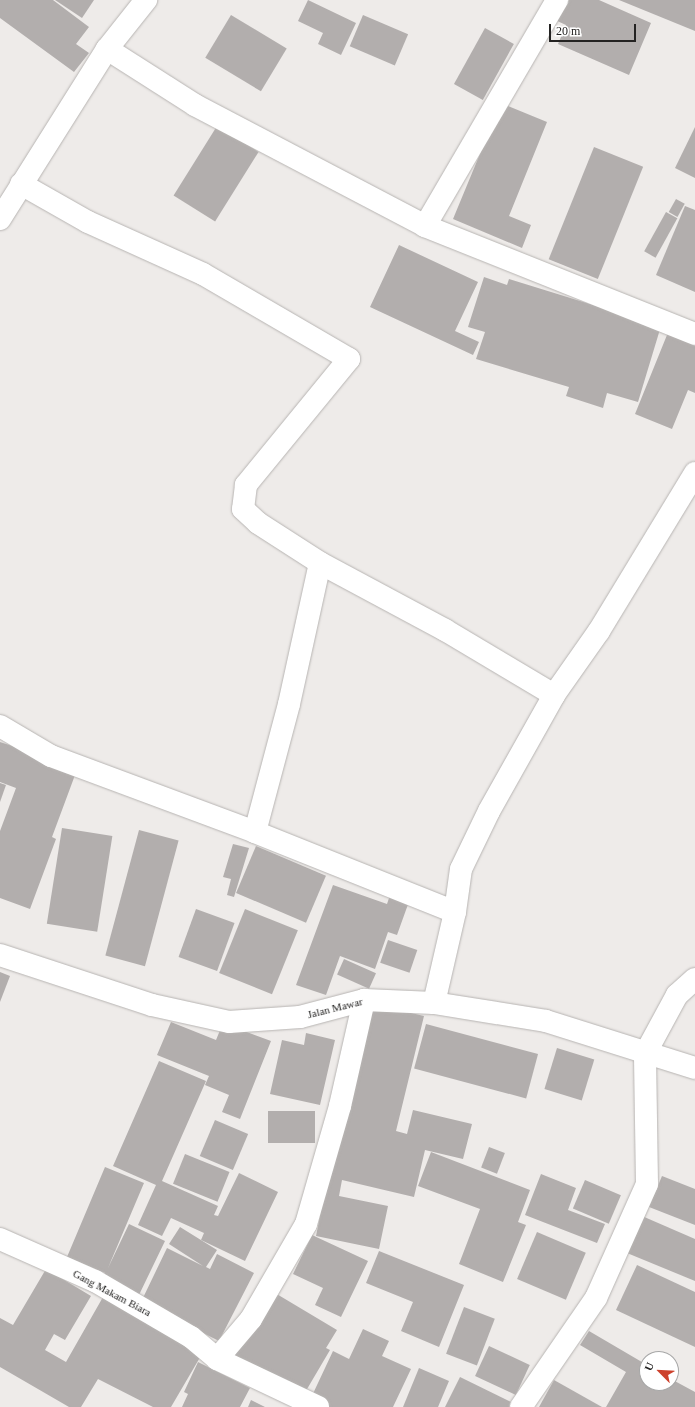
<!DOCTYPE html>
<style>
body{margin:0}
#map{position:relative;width:695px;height:1407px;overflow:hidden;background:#eeebe9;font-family:Georgia,serif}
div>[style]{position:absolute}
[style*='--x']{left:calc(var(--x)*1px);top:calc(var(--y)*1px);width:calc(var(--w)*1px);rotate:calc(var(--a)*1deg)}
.building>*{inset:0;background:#b2aead;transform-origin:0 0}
.roads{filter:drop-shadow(0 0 1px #b7b4b2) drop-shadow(0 0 1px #b7b4b2)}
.street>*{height:22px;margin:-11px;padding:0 11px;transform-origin:11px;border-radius:11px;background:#fff}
span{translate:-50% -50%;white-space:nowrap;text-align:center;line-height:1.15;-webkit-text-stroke:3px #fff;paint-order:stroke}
.street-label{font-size:11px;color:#242322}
.north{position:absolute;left:639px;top:1351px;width:40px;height:40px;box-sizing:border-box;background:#fff;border:1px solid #a7a7a7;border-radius:50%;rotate:294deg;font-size:11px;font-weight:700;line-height:16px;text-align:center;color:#242322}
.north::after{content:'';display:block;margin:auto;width:14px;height:18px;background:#cd412c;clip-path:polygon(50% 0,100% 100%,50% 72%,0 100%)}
.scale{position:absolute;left:549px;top:24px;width:87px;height:18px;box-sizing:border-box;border:2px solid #242322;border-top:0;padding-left:5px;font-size:12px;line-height:14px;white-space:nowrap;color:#242322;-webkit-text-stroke:3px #fff;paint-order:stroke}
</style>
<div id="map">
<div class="building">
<div style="clip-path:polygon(0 0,53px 0,89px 27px,76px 44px,89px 53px,74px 72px,0 18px)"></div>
<div style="clip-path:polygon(55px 0,94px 0,82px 18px)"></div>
<div style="clip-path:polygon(308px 0,356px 23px,341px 55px,318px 44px,323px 33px,298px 21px)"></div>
<div style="clip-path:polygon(563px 0,599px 0,651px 23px,629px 75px,558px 44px,566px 25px,555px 20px)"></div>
<div style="clip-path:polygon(619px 0,695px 0,695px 31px)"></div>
<div style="left:231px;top:15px;width:65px;height:50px;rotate:31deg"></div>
<div style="left:363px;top:15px;width:49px;height:34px;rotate:23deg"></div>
<div style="left:485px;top:28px;width:33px;height:64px;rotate:29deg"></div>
<div style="clip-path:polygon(501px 103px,547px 122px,509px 216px,531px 225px,522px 248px,453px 219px)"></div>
<div style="left:217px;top:126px;width:49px;height:82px;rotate:32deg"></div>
<div style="clip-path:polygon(695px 127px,695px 178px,675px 168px)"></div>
<div style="left:594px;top:147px;width:53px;height:121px;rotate:22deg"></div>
<div style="left:676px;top:199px;width:10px;height:15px;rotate:29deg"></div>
<div style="clip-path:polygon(685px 206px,695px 210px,695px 292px,656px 275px)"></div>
<div style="left:666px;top:212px;width:13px;height:45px;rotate:29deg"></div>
<div style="clip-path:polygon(399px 245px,478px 282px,455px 331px,479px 342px,473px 355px,370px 307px)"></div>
<div style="clip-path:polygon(484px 277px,507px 285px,509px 279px,661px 326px,638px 402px,607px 393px,603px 408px,566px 396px,569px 387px,476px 359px,485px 332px,468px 327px)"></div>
<div style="clip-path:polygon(669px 330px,695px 341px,695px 393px,688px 390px,672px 429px,635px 414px)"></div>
<div style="clip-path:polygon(0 742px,78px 767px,52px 837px,56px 839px,30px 909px,0 898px,0 831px,16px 788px,0 782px)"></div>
<div style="clip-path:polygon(0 783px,6px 785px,0 802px)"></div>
<div style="left:62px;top:828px;width:51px;height:97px;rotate:9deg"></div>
<div style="left:139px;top:830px;width:41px;height:130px;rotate:15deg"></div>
<div style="clip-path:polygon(233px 844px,249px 848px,234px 897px,227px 895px,231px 879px,223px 877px)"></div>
<div style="left:256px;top:846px;width:76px;height:51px;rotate:23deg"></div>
<div style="clip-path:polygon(333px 885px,387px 904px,392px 889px,411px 896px,397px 935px,388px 932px,375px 969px,340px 956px,326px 995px,296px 985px)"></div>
<div style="left:196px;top:909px;width:41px;height:51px;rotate:20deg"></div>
<div style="left:245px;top:909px;width:57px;height:69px;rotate:22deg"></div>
<div style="left:388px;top:940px;width:31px;height:24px;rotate:19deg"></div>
<div style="left:344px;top:959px;width:35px;height:17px;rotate:24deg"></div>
<div style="clip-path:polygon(0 972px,10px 976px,0 1002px)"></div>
<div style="clip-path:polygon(374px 1004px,424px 1016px,396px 1131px,407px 1134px,413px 1110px,472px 1124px,463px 1159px,425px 1150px,414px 1197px,342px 1180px,339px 1196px,388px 1206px,379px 1249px,316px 1236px,328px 1175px)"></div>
<div style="clip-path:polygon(171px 1022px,216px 1040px,223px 1023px,271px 1041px,240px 1119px,222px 1112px,229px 1095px,205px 1085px,209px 1076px,157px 1055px)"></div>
<div style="left:426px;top:1024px;width:116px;height:46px;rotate:15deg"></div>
<div style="clip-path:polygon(306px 1033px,335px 1040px,320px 1105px,270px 1094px,282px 1040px,304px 1045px)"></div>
<div style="left:557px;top:1048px;width:39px;height:43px;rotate:17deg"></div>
<div style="clip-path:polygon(159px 1061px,206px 1081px,162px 1181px,218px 1206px,214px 1215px,218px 1216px,239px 1173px,278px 1192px,245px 1261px,201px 1240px,204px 1233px,171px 1218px,162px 1236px,138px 1225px,156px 1185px,113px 1166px)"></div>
<div style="left:268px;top:1111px;width:47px;height:32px"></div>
<div style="left:215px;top:1120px;width:36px;height:39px;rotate:23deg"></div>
<div style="left:489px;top:1147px;width:17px;height:22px;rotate:21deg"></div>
<div style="clip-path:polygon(431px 1152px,530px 1190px,518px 1222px,526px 1225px,503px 1282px,459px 1264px,480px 1209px,418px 1186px)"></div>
<div style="left:185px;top:1154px;width:48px;height:32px;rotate:22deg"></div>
<div style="clip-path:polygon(105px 1167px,144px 1183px,108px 1268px,129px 1224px,165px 1241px,138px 1297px,102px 1280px,105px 1273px,67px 1257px)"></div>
<div style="clip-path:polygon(541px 1174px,576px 1188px,568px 1210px,605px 1224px,597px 1243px,525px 1215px)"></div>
<div style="clip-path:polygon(662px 1176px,695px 1189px,695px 1225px,649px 1207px)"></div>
<div style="left:585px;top:1180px;width:39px;height:31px;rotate:23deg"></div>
<div style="clip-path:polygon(642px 1216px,695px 1239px,695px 1281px,627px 1253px)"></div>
<div style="clip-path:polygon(180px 1227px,217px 1250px,206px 1267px,210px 1269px,217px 1254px,254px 1273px,219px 1341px,141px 1302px,167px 1248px,203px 1266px,169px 1244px)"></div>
<div style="left:537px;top:1232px;width:53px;height:51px;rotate:23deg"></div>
<div style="clip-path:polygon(312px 1235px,368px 1261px,341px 1317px,315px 1305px,323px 1288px,293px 1274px)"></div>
<div style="clip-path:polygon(379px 1251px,464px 1285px,439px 1347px,401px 1331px,413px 1302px,366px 1283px)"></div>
<div style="clip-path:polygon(637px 1265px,695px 1292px,695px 1347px,616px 1310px)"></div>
<div style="clip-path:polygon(46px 1269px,91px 1296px,65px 1340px,54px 1334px,45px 1350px,66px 1362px,103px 1297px,202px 1354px,171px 1407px,153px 1407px,98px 1379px,81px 1407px,69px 1407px,0 1367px,0 1318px,13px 1325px)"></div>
<div style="clip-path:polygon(270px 1290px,337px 1330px,326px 1348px,330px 1350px,300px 1401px,229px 1359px)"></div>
<div style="left:464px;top:1307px;width:33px;height:50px;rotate:21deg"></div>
<div style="clip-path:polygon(363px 1329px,389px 1341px,382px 1356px,411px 1369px,393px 1407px,326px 1407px,310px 1400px,333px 1351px,349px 1359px)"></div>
<div style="clip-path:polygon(589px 1331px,647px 1365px,647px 1383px,671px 1383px,671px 1379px,695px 1392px,695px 1407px,606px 1407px,626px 1372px,580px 1345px)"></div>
<div style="left:489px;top:1346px;width:45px;height:33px;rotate:25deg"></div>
<div style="clip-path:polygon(198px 1362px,250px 1388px,240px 1407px,182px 1407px,188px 1394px,184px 1392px)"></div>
<div style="clip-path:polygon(419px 1368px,449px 1381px,438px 1407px,403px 1407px)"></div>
<div style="clip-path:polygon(460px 1377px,513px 1403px,511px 1407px,445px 1407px)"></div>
<div style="clip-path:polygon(554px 1380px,602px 1407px,539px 1407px)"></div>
<div style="clip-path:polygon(251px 1400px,265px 1407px,248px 1407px)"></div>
</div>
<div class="roads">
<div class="street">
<div style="--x:107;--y:49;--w:104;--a:32.5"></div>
<div style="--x:195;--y:105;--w:260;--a:27.7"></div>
<div style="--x:425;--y:226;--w:291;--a:21.8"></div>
<div style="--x:21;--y:184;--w:77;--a:29.6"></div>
<div style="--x:88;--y:222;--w:126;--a:24.3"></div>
<div style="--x:203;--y:274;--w:169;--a:30.2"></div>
<div style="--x:349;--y:359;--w:163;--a:129.3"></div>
<div style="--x:246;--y:485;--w:24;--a:97"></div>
<div style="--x:243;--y:509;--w:21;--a:43"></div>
<div style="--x:258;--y:523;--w:74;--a:32.8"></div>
<div style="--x:320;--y:563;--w:142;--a:28.2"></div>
<div style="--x:445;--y:630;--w:127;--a:30.8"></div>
<div style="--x:0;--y:219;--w:201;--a:-57.8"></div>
<div style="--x:107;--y:49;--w:63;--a:-51.5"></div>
<div style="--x:425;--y:226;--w:262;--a:-59.7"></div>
<div style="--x:0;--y:726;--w:59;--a:30.5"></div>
<div style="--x:51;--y:756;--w:218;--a:20.4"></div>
<div style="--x:255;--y:832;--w:215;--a:21.8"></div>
<div style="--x:255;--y:832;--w:132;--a:-75.1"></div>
<div style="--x:289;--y:704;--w:144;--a:-77.6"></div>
<div style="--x:0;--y:955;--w:160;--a:18.2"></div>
<div style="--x:152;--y:1005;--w:79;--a:12.4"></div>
<div style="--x:229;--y:1022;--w:71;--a:-4"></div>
<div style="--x:300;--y:1017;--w:66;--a:-14.9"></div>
<div style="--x:364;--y:1000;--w:70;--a:2.5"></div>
<div style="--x:434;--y:1003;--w:113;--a:9.1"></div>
<div style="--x:546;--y:1021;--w:156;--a:17.5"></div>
<div style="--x:434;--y:1003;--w:93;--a:-77"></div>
<div style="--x:455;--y:912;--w:43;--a:-82.1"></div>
<div style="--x:461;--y:869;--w:64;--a:-64.2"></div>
<div style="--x:489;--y:811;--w:133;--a:-60.7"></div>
<div style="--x:554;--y:695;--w:78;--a:-54.9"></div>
<div style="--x:599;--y:631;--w:185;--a:-58.7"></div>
<div style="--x:0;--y:1239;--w:104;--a:23.9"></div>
<div style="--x:95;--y:1281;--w:111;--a:30.3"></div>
<div style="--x:191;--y:1337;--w:34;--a:40"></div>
<div style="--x:217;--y:1359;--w:112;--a:25.4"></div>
<div style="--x:217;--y:1359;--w:52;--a:-49.6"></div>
<div style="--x:251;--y:1319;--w:110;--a:-59.9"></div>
<div style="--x:306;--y:1224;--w:123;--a:-73.9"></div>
<div style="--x:340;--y:1106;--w:109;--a:-77.2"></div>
<div style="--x:521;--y:1407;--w:132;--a:-55.5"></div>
<div style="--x:596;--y:1298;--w:125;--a:-65.9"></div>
<div style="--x:647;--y:1184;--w:130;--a:-90.9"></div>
<div style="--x:645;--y:1054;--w:67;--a:-61.5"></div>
<div style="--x:677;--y:995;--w:24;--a:-42"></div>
</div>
</div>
<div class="street-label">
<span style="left:335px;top:1008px;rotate:-14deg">Jalan Mawar</span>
<span style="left:112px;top:1293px;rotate:28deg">Gang Makam Biara</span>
</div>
<div class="north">U</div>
<div class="scale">20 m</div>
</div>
